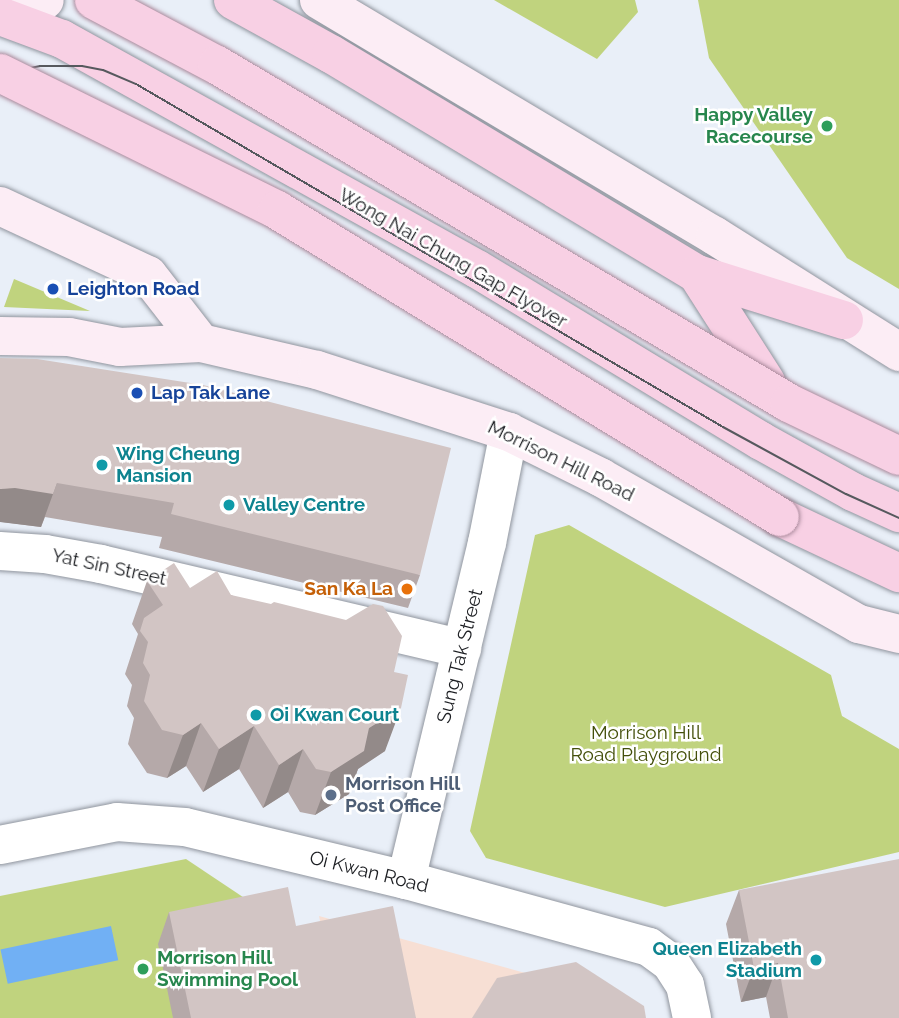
<!DOCTYPE html>
<style>
body{margin:0}
#map{position:relative;width:899px;height:1018px;overflow:hidden;background:#e9eff8;font-family:Raleway,sans-serif}
div>[style]{position:absolute}
[style*='--x']{left:calc(var(--x)*1px);top:calc(var(--y)*1px);width:calc(var(--w)*1px);rotate:calc(var(--a)*1deg)}
.education>*{inset:0;background:#f7dfd4}
.green>*{inset:0;background:#c0d37e}
.water>*{inset:0;background:#71b0f4;transform-origin:0 0}
.roads{filter:drop-shadow(0 0 2px #90959e) drop-shadow(0 0 2px #90959e)}
.minor>*{height:38px;margin:-19px;padding:0 19px;transform-origin:19px;border-radius:19px;background:#fff}
.secondary>*{height:38px;margin:-19px;padding:0 19px;transform-origin:19px;border-radius:19px;background:#fcedf5}
.trunk>*{height:38px;margin:-19px;padding:0 19px;transform-origin:19px;border-radius:19px;background:#f8d0e4}
.tram>*{height:2px;margin:-1px;padding:0 1px;transform-origin:1px;border-radius:1px;background:#56595e}
.bridges{filter:drop-shadow(0 0 2px #aa8a9c) drop-shadow(0 0 2px #aa8a9c)}
.trunk-bridge>*{height:38px;margin:-19px;padding:0 19px;transform-origin:19px;border-radius:19px;background:#f8d0e4}
.wall>*{inset:0;background:#b5a9a9}
.shaded-wall>*{inset:0;background:#938a89}
.building>*{inset:0;background:#d2c5c4}
.dots>*{width:19px;height:19px;translate:-50% -50%;box-sizing:border-box;border:4px solid #fff;border-radius:50%}
span{translate:-50% -50%;white-space:nowrap;text-align:center;line-height:1.15;-webkit-text-stroke:5px #fff;paint-order:stroke}
.leisure-label{font-size:19px;color:#27864d;font-weight:700}
.right{translate:-100% -50%;text-align:right}
.left{translate:0 -50%;text-align:left}
.street-label{font-size:19px;color:#1c1e22}
.transit-label{font-size:19px;color:#164399;font-weight:700}
.culture-label{font-size:19px;color:#0d838f;font-weight:700}
.food-label{font-size:19px;color:#c56008;font-weight:700}
.park-label{font-size:19px;color:#434f0a}
.service-label{font-size:19px;color:#4e5e75;font-weight:700}
</style>
<div id="map">
<div class="education">
<div style="clip-path:polygon(319px 916px,608px 996px,632px 1018px,340px 1018px)"></div>
</div>
<div class="green">
<div style="clip-path:polygon(494px 0,635px 0,638px 12px,597px 59px)"></div>
<div style="clip-path:polygon(698px 0,899px 0,899px 289px,847px 258px,709px 58px)"></div>
<div style="clip-path:polygon(14px 279px,90px 311px,4px 307px)"></div>
<div style="clip-path:polygon(569px 525px,831px 675px,842px 716px,899px 749px,899px 852px,665px 907px,486px 858px,470px 831px,535px 535px)"></div>
<div style="clip-path:polygon(186px 859px,276px 919px,297px 1018px,0 1018px,0 896px)"></div>
</div>
<div class="water">
<div style="left:111px;top:926px;width:35px;height:113px;rotate:78deg"></div>
</div>
<div class="roads">
<div class="minor">
<div style="--x:0;--y:551;--w:45;--a:3.8"></div>
<div style="--x:45;--y:554;--w:57;--a:10.1"></div>
<div style="--x:101;--y:564;--w:371;--a:13.2"></div>
<div style="--x:0;--y:845;--w:119;--a:-11.1"></div>
<div style="--x:117;--y:822;--w:68;--a:4.2"></div>
<div style="--x:185;--y:827;--w:227;--a:13.5"></div>
<div style="--x:406;--y:880;--w:252;--a:15.4"></div>
<div style="--x:649;--y:947;--w:26;--a:36"></div>
<div style="--x:670;--y:962;--w:27;--a:57"></div>
<div style="--x:685;--y:985;--w:34;--a:78"></div>
<div style="--x:406;--y:880;--w:347;--a:-76.5"></div>
<div style="--x:487;--y:543;--w:113;--a:-78.8"></div>
</div>
<div class="secondary">
<div style="--x:319;--y:0;--w:461;--a:30.8"></div>
<div style="--x:715;--y:236;--w:218;--a:32.2"></div>
<div style="--x:0;--y:11;--w:46;--a:-13.7"></div>
<div style="--x:0;--y:206;--w:163;--a:25"></div>
<div style="--x:148;--y:275;--w:86;--a:52.1"></div>
<div style="--x:0;--y:336;--w:69;--a:0.8"></div>
<div style="--x:69;--y:337;--w:52;--a:11.1"></div>
<div style="--x:120;--y:347;--w:81;--a:-2.8"></div>
<div style="--x:201;--y:343;--w:119;--a:13.1"></div>
<div style="--x:317;--y:370;--w:202;--a:17.9"></div>
<div style="--x:509;--y:432;--w:102;--a:26.3"></div>
<div style="--x:600;--y:477;--w:298;--a:29.6"></div>
<div style="--x:859;--y:624;--w:41;--a:14"></div>
</div>
<div class="trunk">
<div style="--x:233;--y:0;--w:112;--a:28.9"></div>
<div style="--x:331;--y:54;--w:427;--a:31"></div>
<div style="--x:697;--y:274;--w:154;--a:17.4"></div>
<div style="--x:0;--y:16;--w:66;--a:20.4"></div>
<div style="--x:62;--y:39;--w:474;--a:29"></div>
<div style="--x:477;--y:269;--w:332;--a:31.2"></div>
<div style="--x:761;--y:441;--w:105;--a:29"></div>
<div style="--x:853;--y:492;--w:51;--a:24.5"></div>
<div style="--x:697;--y:274;--w:128;--a:57.4"></div>
<div style="--x:780;--y:517;--w:132;--a:25.2"></div>
</div>
</div>
<div class="tram">
<div style="--x:0;--y:74;--w:41;--a:-11.3"></div>
<div style="--x:40;--y:66;--w:42;--a:0"></div>
<div style="--x:82;--y:66;--w:21;--a:11"></div>
<div style="--x:103;--y:70;--w:36;--a:23"></div>
<div style="--x:136;--y:84;--w:680;--a:30.3"></div>
<div style="--x:723;--y:427;--w:140;--a:28.6"></div>
<div style="--x:846;--y:494;--w:58;--a:24.4"></div>
</div>
<div class="bridges">
<div class="trunk-bridge">
<div style="--x:94;--y:0;--w:139;--a:27.9"></div>
<div style="--x:217;--y:65;--w:664;--a:30.58"></div>
<div style="--x:789;--y:403;--w:122;--a:25.7"></div>
<div style="--x:0;--y:73;--w:309;--a:26.3"></div>
<div style="--x:277;--y:210;--w:589;--a:31.4"></div>
</div>
</div>
<div class="wall">
<div style="clip-path:polygon(0 358px,420px 575px,408px 608px,159px 548px,162px 537px,45px 517px,41px 527px,2px 522px)"></div>
<div style="clip-path:polygon(147px 581px,231px 595px,394px 672px,385px 751px,358px 769px,349px 794px,315px 815px,300px 812px,288px 792px,263px 808px,239px 769px,203px 792px,186px 766px,167px 778px,147px 773px,128px 744px,134px 718px,127px 706px,132px 685px,125px 674px,138px 634px,132px 624px)"></div>
<div style="clip-path:polygon(739px 890px,899px 1018px,770px 1018px,766px 997px,741px 1002px,726px 924px)"></div>
<div style="clip-path:polygon(169px 912px,296px 926px,416px 1018px,173px 1018px,158px 944px)"></div>
</div>
<div class="shaded-wall">
<div style="clip-path:polygon(57px 483px,41px 527px,0 522px,0 489px)"></div>
<div style="clip-path:polygon(401px 708px,385px 751px,358px 769px,349px 794px,315px 815px,331px 772px,369px 728px)"></div>
<div style="clip-path:polygon(201px 723px,186px 766px,167px 778px,183px 735px)"></div>
<div style="clip-path:polygon(254px 726px,239px 769px,203px 792px,219px 749px)"></div>
<div style="clip-path:polygon(303px 749px,288px 792px,263px 808px,279px 765px)"></div>
<div style="clip-path:polygon(778px 963px,766px 997px,741px 1002px,754px 968px)"></div>
</div>
<div class="building">
<div style="clip-path:polygon(0 358px,37px 359px,203px 385px,451px 448px,420px 575px,171px 514px,174px 503px,57px 483px,53px 494px,15px 488px,0 489px)"></div>
<div style="clip-path:polygon(174px 563px,190px 588px,217px 571px,231px 595px,271px 604px,274px 602px,346px 620px,373px 604px,383px 606px,402px 636px,394px 672px,408px 675px,401px 708px,369px 728px,364px 751px,331px 772px,316px 769px,303px 749px,279px 765px,254px 726px,219px 749px,201px 723px,183px 735px,162px 730px,144px 701px,150px 675px,143px 663px,148px 642px,140px 631px,144px 618px,163px 605px,147px 581px)"></div>
<div style="clip-path:polygon(899px 859px,899px 1018px,788px 1018px,778px 963px,754px 968px,739px 890px)"></div>
<div style="clip-path:polygon(288px 887px,296px 926px,393px 906px,416px 1018px,191px 1018px,169px 912px)"></div>
<div style="clip-path:polygon(576px 962px,644px 1006px,646px 1018px,472px 1018px,497px 978px)"></div>
</div>
<div class="dots">
<div style="left:827px;top:126px;background:#2e9e5b"></div>
<div style="left:53px;top:289px;background:#1a4fb4"></div>
<div style="left:137px;top:393px;background:#1a4fb4"></div>
<div style="left:102px;top:465px;background:#0f9aa8"></div>
<div style="left:229px;top:505px;background:#0f9aa8"></div>
<div style="left:407px;top:589px;background:#e8710a"></div>
<div style="left:256px;top:715px;background:#0f9aa8"></div>
<div style="left:331px;top:795px;background:#5c6f8a"></div>
<div style="left:816px;top:960px;background:#0f9aa8"></div>
<div style="left:143px;top:969px;background:#2e9e5b"></div>
</div>
<div class="leisure-label">
<span class="right" style="left:813px;top:126px">Happy Valley<br>Racecourse</span>
<span class="left" style="left:157px;top:969px">Morrison Hill<br>Swimming Pool</span>
</div>
<div class="street-label">
<span style="left:453px;top:258px;rotate:30deg">Wong Nai Chung Gap Flyover</span>
<span style="left:561px;top:461px;rotate:26deg">Morrison Hill Road</span>
<span style="left:109px;top:567px;rotate:12deg">Yat Sin Street</span>
<span style="left:460px;top:656px;rotate:-76deg">Sung Tak Street</span>
<span style="left:369px;top:872px;rotate:14deg">Oi Kwan Road</span>
</div>
<div class="transit-label">
<span class="left" style="left:67px;top:289px">Leighton Road</span>
<span class="left" style="left:151px;top:393px">Lap Tak Lane</span>
</div>
<div class="culture-label">
<span class="left" style="left:116px;top:465px">Wing Cheung<br>Mansion</span>
<span class="left" style="left:243px;top:505px">Valley Centre</span>
<span class="left" style="left:270px;top:715px">Oi Kwan Court</span>
<span class="right" style="left:802px;top:960px">Queen Elizabeth<br>Stadium</span>
</div>
<div class="food-label">
<span class="right" style="left:393px;top:589px">San Ka La</span>
</div>
<div class="park-label">
<span style="left:646px;top:744px">Morrison Hill<br>Road Playground</span>
</div>
<div class="service-label">
<span class="left" style="left:345px;top:795px">Morrison Hill<br>Post Office</span>
</div>
</div>
